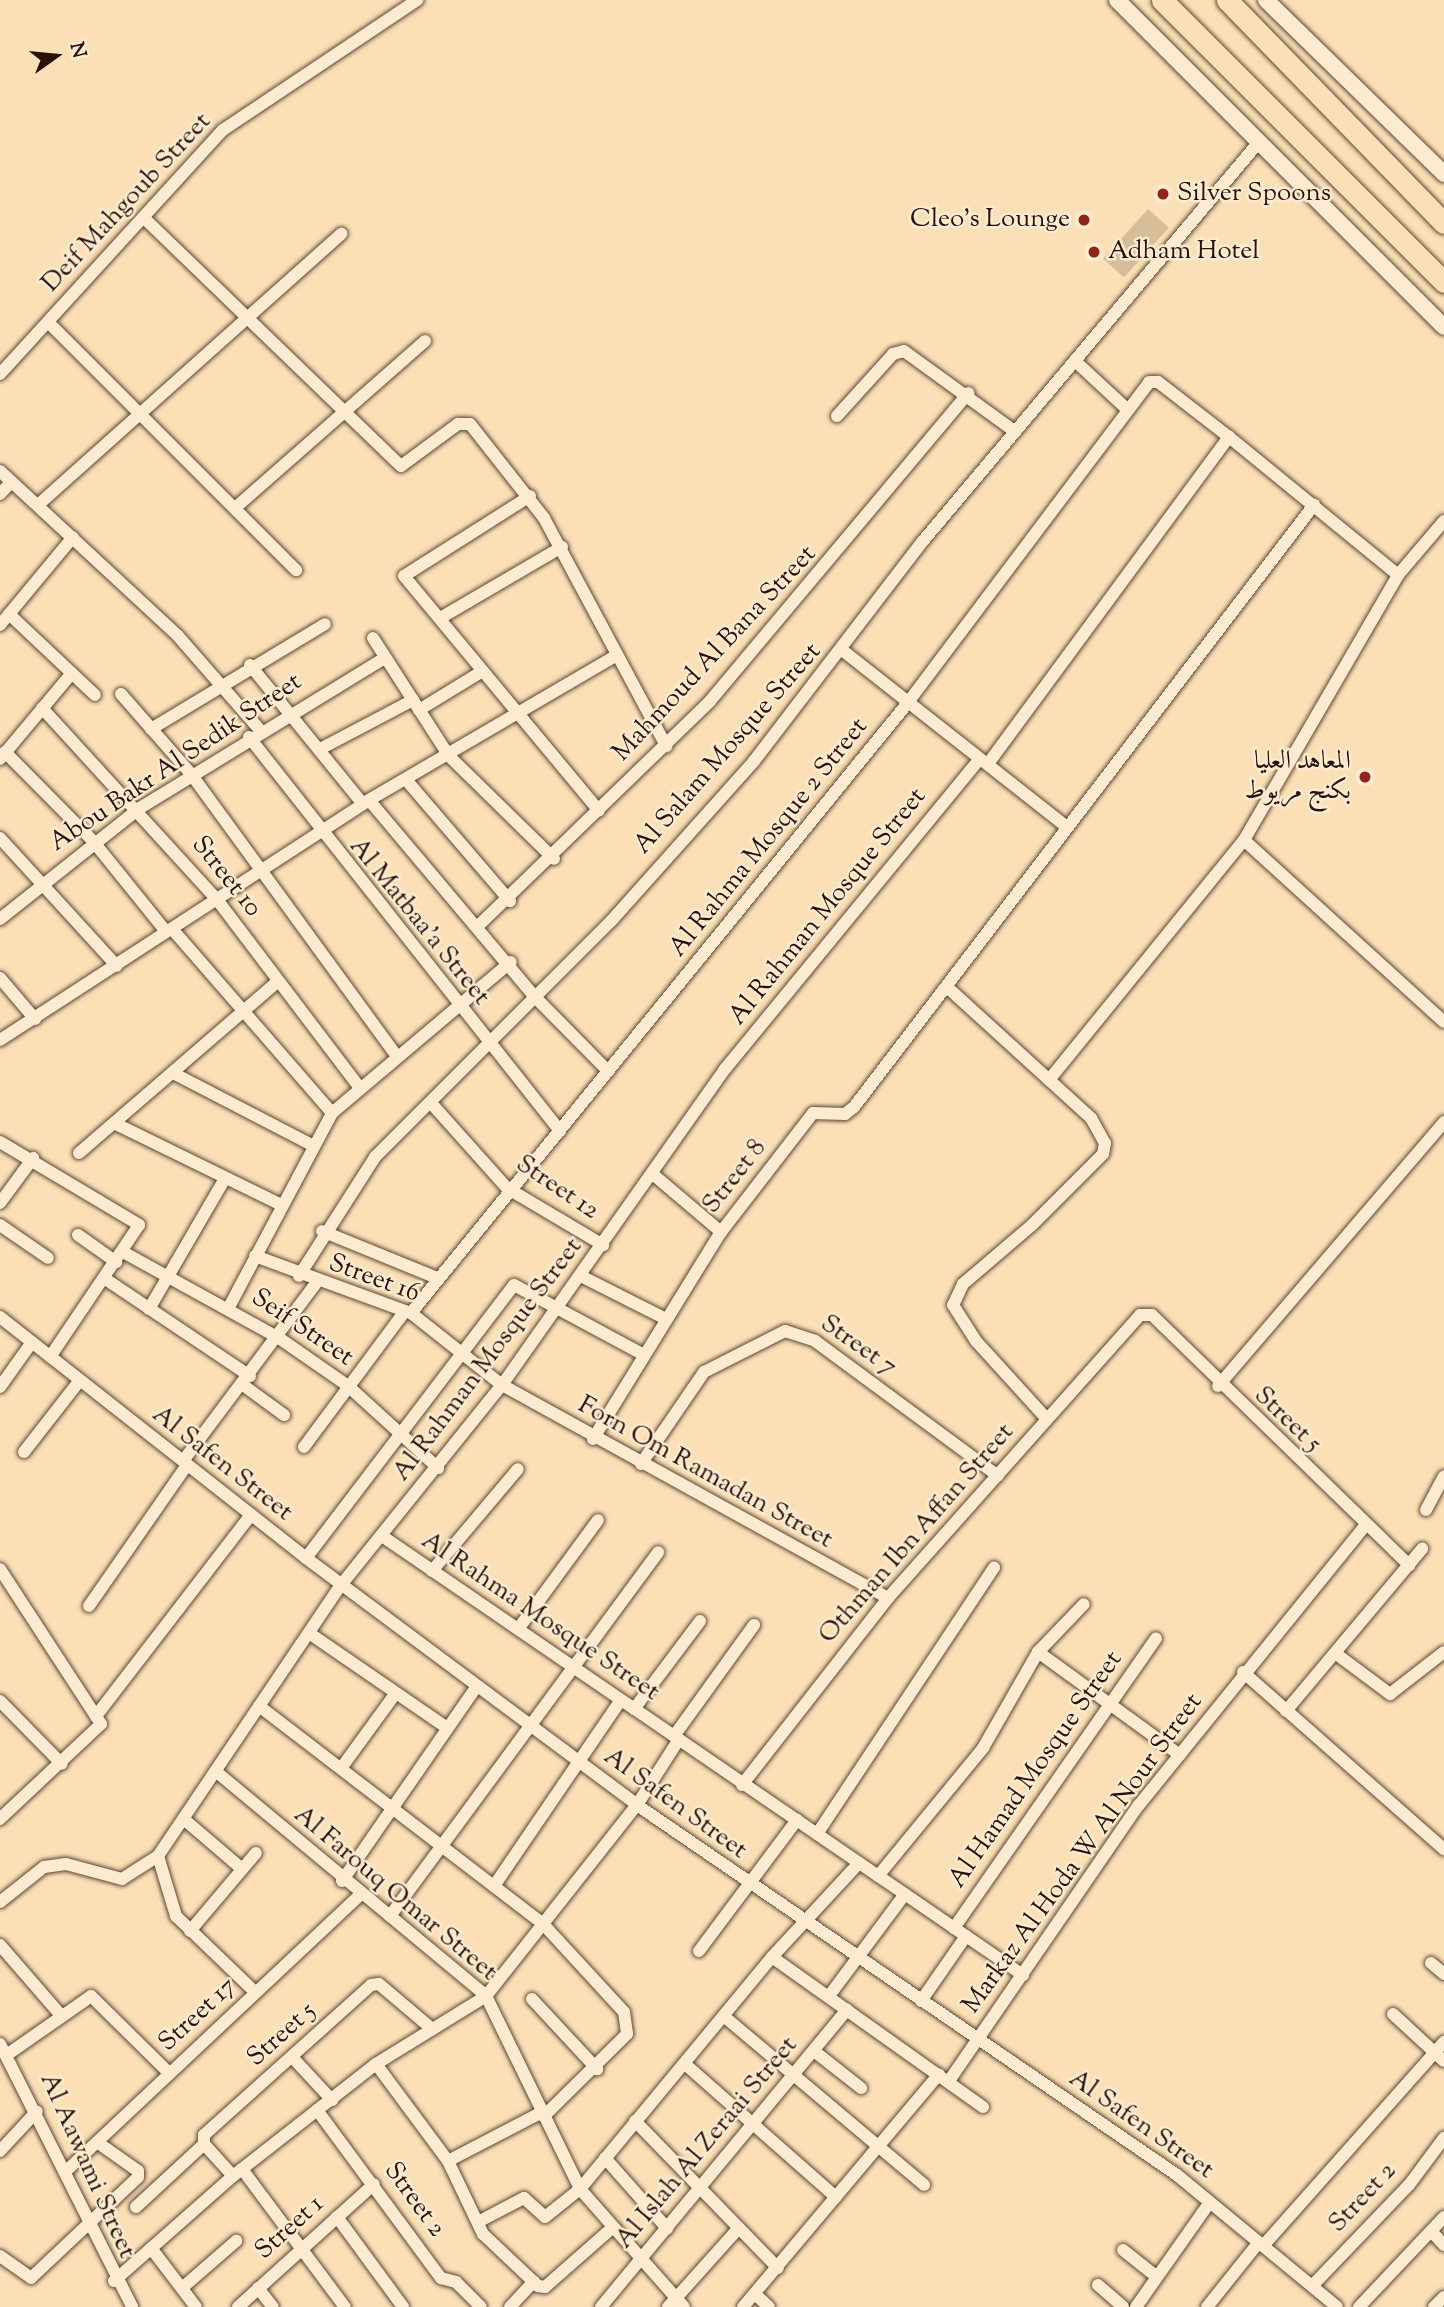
<!DOCTYPE html>
<meta charset="utf-8">
<style>
body{margin:0}
#map{position:relative;width:1444px;height:2307px;overflow:hidden;background:#fbe0b7;font-family:"Sorts Mill Goudy",Amiri,serif}
div>[style]{position:absolute}
[style*='--x']{left:calc(var(--x)*1px);top:calc(var(--y)*1px);width:calc(var(--w)*1px);rotate:calc(var(--a)*1deg)}
.green>*{inset:0;background:#d7bd99;transform-origin:0 0}
.roads{filter:drop-shadow(0 0 2px #5d4534) drop-shadow(0 0 2px #5d4534)}
.minor>*{height:12px;margin:-6px;padding:0 6px;transform-origin:6px;border-radius:6px;background:#fcebd0}
.tertiary>*{height:16px;margin:-8px;padding:0 8px;transform-origin:8px;border-radius:8px;background:#fcebd0}
.trunk>*{height:21px;margin:-10.5px;padding:0 10.5px;transform-origin:10.5px;border-radius:10.5px;background:#fbe0b7}
.dots>*{width:19px;height:19px;translate:-50% -50%;box-sizing:border-box;border:4px solid #fcebd0;border-radius:50%}
span{translate:-50% -50%;white-space:nowrap;text-align:center;line-height:1.15;-webkit-text-stroke:5px #fcebd0;paint-order:stroke}
.poi-label{font-size:26px;color:#281109}
.left{translate:0 -50%;text-align:left}
.right{translate:-100% -50%;text-align:right}
.street-label{font-size:26px;color:#281109}
.north{position:absolute;left:21px;top:21px;width:70px;height:70px;-webkit-text-stroke:5px #fcebd0;paint-order:stroke;rotate:75deg;font-size:19px;font-weight:700;line-height:28px;text-align:center;color:#281109}
.north::after{content:'';display:block;margin:auto;width:24px;height:32px;background:#281109;clip-path:polygon(50% 0,100% 100%,50% 72%,0 100%)}
</style>
<div id="map">
<div class="green">
<div style="left:1148px;top:209px;width:28px;height:67px;rotate:42deg"></div>
</div>
<div class="roads">
<div class="minor">
<div style="--x:144;--y:218;--w:357;--a:44"></div>
<div style="--x:401;--y:466;--w:71;--a:-36.4"></div>
<div style="--x:458;--y:424;--w:12;--a:0"></div>
<div style="--x:470;--y:424;--w:120;--a:51.8"></div>
<div style="--x:544;--y:518;--w:259;--a:61.8"></div>
<div style="--x:48;--y:322;--w:351;--a:45"></div>
<div style="--x:1075;--y:361;--w:72;--a:42.8"></div>
<div style="--x:0;--y:374;--w:331;--a:-47.6"></div>
<div style="--x:223;--y:130;--w:234;--a:-33.8"></div>
<div style="--x:837;--y:416;--w:84;--a:-47.9"></div>
<div style="--x:893;--y:354;--w:11;--a:-15"></div>
<div style="--x:904;--y:351;--w:136;--a:36"></div>
<div style="--x:0;--y:471;--w:243;--a:42.8"></div>
<div style="--x:178;--y:636;--w:125;--a:48.9"></div>
<div style="--x:0;--y:494;--w:16;--a:-47"></div>
<div style="--x:530;--y:496;--w:149;--a:147.6"></div>
<div style="--x:404;--y:576;--w:305;--a:50.3"></div>
<div style="--x:38;--y:505;--w:407;--a:-41.8"></div>
<div style="--x:235;--y:508;--w:253;--a:-41.3"></div>
<div style="--x:9;--y:614;--w:118;--a:43.3"></div>
<div style="--x:442;--y:617;--w:139;--a:-30.3"></div>
<div style="--x:0;--y:625;--w:114;--a:-50.3"></div>
<div style="--x:373;--y:638;--w:140;--a:57.2"></div>
<div style="--x:449;--y:756;--w:147;--a:44.4"></div>
<div style="--x:842;--y:650;--w:285;--a:38.2"></div>
<div style="--x:250;--y:665;--w:179;--a:50.9"></div>
<div style="--x:121;--y:694;--w:106;--a:48.8"></div>
<div style="--x:191;--y:774;--w:350;--a:53.9"></div>
<div style="--x:42;--y:708;--w:261;--a:47.6"></div>
<div style="--x:218;--y:901;--w:233;--a:52.8"></div>
<div style="--x:419;--y:710;--w:73;--a:-31.5"></div>
<div style="--x:151;--y:729;--w:203;--a:-31.1"></div>
<div style="--x:249;--y:737;--w:502;--a:51.71"></div>
<div style="--x:322;--y:748;--w:103;--a:-27.8"></div>
<div style="--x:5;--y:752;--w:125;--a:45.3"></div>
<div style="--x:93;--y:841;--w:113;--a:51.1"></div>
<div style="--x:0;--y:759;--w:112;--a:-50.1"></div>
<div style="--x:990;--y:761;--w:403;--a:-53.6"></div>
<div style="--x:408;--y:782;--w:157;--a:49.4"></div>
<div style="--x:369;--y:800;--w:259;--a:49.9"></div>
<div style="--x:536;--y:998;--w:103;--a:45.4"></div>
<div style="--x:0;--y:838;--w:173;--a:47.6"></div>
<div style="--x:1244;--y:840;--w:270;--a:42.3"></div>
<div style="--x:0;--y:919;--w:179;--a:-38.4"></div>
<div style="--x:140;--y:808;--w:287;--a:-31.5"></div>
<div style="--x:477;--y:927;--w:325;--a:-44.1"></div>
<div style="--x:710;--y:701;--w:402;--a:-50"></div>
<div style="--x:173;--y:930;--w:242;--a:49"></div>
<div style="--x:0;--y:978;--w:54;--a:49.5"></div>
<div style="--x:947;--y:987;--w:195;--a:42.3"></div>
<div style="--x:1091;--y:1118;--w:29;--a:61"></div>
<div style="--x:1105;--y:1143;--w:11;--a:100"></div>
<div style="--x:1103;--y:1154;--w:100;--a:135"></div>
<div style="--x:1032;--y:1225;--w:91;--a:139.5"></div>
<div style="--x:963;--y:1284;--w:23;--a:115"></div>
<div style="--x:953;--y:1305;--w:43;--a:57.4"></div>
<div style="--x:976;--y:1341;--w:104;--a:47.7"></div>
<div style="--x:0;--y:1040;--w:440;--a:-33"></div>
<div style="--x:369;--y:800;--w:287;--a:-30.3"></div>
<div style="--x:173;--y:1073;--w:157;--a:27.4"></div>
<div style="--x:1049;--y:1080;--w:309;--a:-50.9"></div>
<div style="--x:1244;--y:840;--w:306;--a:-59.8"></div>
<div style="--x:1398;--y:575;--w:71;--a:-49.6"></div>
<div style="--x:431;--y:1103;--w:114;--a:48.2"></div>
<div style="--x:507;--y:1188;--w:112;--a:30.7"></div>
<div style="--x:114;--y:1123;--w:184;--a:26.1"></div>
<div style="--x:0;--y:1142;--w:162;--a:30.8"></div>
<div style="--x:139;--y:1225;--w:159;--a:124"></div>
<div style="--x:79;--y:1153;--w:263;--a:-40.8"></div>
<div style="--x:655;--y:1176;--w:87;--a:40.3"></div>
<div style="--x:0;--y:1203;--w:56;--a:-53.7"></div>
<div style="--x:0;--y:1225;--w:58;--a:34.5"></div>
<div style="--x:322;--y:1231;--w:122;--a:22.2"></div>
<div style="--x:78;--y:1235;--w:47;--a:35.4"></div>
<div style="--x:123;--y:1252;--w:178;--a:28.9"></div>
<div style="--x:279;--y:1338;--w:84;--a:34.8"></div>
<div style="--x:348;--y:1386;--w:122;--a:42.3"></div>
<div style="--x:255;--y:1256;--w:166;--a:20.1"></div>
<div style="--x:411;--y:1313;--w:116;--a:38.4"></div>
<div style="--x:502;--y:1385;--w:441;--a:28.9"></div>
<div style="--x:299;--y:1276;--w:141;--a:-57.4"></div>
<div style="--x:375;--y:1157;--w:335;--a:-45"></div>
<div style="--x:612;--y:920;--w:213;--a:-48.2"></div>
<div style="--x:754;--y:761;--w:277;--a:-52.5"></div>
<div style="--x:923;--y:541;--w:522;--a:-49.9"></div>
<div style="--x:581;--y:1276;--w:95;--a:26.8"></div>
<div style="--x:104;--y:1278;--w:176;--a:33.9"></div>
<div style="--x:229;--y:1307;--w:220;--a:-62"></div>
<div style="--x:332;--y:1113;--w:234;--a:-40.2"></div>
<div style="--x:149;--y:1309;--w:149;--a:-59.8"></div>
<div style="--x:411;--y:1313;--w:784;--a:-50.85"></div>
<div style="--x:906;--y:705;--w:404;--a:-53"></div>
<div style="--x:1149;--y:382;--w:9;--a:0"></div>
<div style="--x:1158;--y:382;--w:90;--a:37.8"></div>
<div style="--x:1229;--y:437;--w:218;--a:39.2"></div>
<div style="--x:0;--y:1317;--w:390;--a:38.2"></div>
<div style="--x:306;--y:1558;--w:413;--a:36.7"></div>
<div style="--x:637;--y:1805;--w:655;--a:34.42"></div>
<div style="--x:1177;--y:2175;--w:207;--a:39.5"></div>
<div style="--x:243;--y:1385;--w:51;--a:36.2"></div>
<div style="--x:1218;--y:1386;--w:348;--a:-49.4"></div>
<div style="--x:0;--y:1387;--w:55;--a:-54.6"></div>
<div style="--x:593;--y:1439;--w:243;--a:-58.3"></div>
<div style="--x:721;--y:1232;--w:150;--a:-52.3"></div>
<div style="--x:813;--y:1113;--w:32;--a:2"></div>
<div style="--x:845;--y:1114;--w:11;--a:-38"></div>
<div style="--x:854;--y:1107;--w:758;--a:-52.62"></div>
<div style="--x:304;--y:1447;--w:169;--a:-53.4"></div>
<div style="--x:24;--y:1452;--w:91;--a:-52.1"></div>
<div style="--x:183;--y:1461;--w:224;--a:-53.2"></div>
<div style="--x:641;--y:1464;--w:112;--a:-55.6"></div>
<div style="--x:704;--y:1372;--w:91;--a:-26.8"></div>
<div style="--x:785;--y:1331;--w:32;--a:18"></div>
<div style="--x:815;--y:1341;--w:227;--a:36.4"></div>
<div style="--x:1426;--y:1510;--w:38;--a:-62"></div>
<div style="--x:382;--y:1536;--w:777;--a:34.41"></div>
<div style="--x:306;--y:1558;--w:343;--a:-52.7"></div>
<div style="--x:514;--y:1285;--w:148;--a:28.3"></div>
<div style="--x:0;--y:1569;--w:185;--a:56.9"></div>
<div style="--x:101;--y:1724;--w:139;--a:136.8"></div>
<div style="--x:432;--y:1571;--w:133;--a:-49.9"></div>
<div style="--x:89;--y:1606;--w:172;--a:-55.2"></div>
<div style="--x:518;--y:1629;--w:135;--a:-53.7"></div>
<div style="--x:309;--y:1633;--w:166;--a:34.5"></div>
<div style="--x:1038;--y:1652;--w:175;--a:36"></div>
<div style="--x:1335;--y:1653;--w:69;--a:36.7"></div>
<div style="--x:1390;--y:1694;--w:68;--a:-37.9"></div>
<div style="--x:1243;--y:1672;--w:268;--a:41.4"></div>
<div style="--x:0;--y:1701;--w:88;--a:45.5"></div>
<div style="--x:259;--y:1706;--w:359;--a:37.5"></div>
<div style="--x:544;--y:1925;--w:118;--a:47.4"></div>
<div style="--x:624;--y:2012;--w:22;--a:82"></div>
<div style="--x:627;--y:2034;--w:117;--a:135.3"></div>
<div style="--x:634;--y:1709;--w:110;--a:-53.1"></div>
<div style="--x:1286;--y:1711;--w:212;--a:-50"></div>
<div style="--x:96;--y:1716;--w:254;--a:-52.4"></div>
<div style="--x:674;--y:1736;--w:137;--a:-54.2"></div>
<div style="--x:342;--y:1767;--w:90;--a:-54"></div>
<div style="--x:219;--y:1774;--w:347;--a:39.7"></div>
<div style="--x:486;--y:1996;--w:215;--a:64"></div>
<div style="--x:580;--y:2189;--w:157;--a:48.6"></div>
<div style="--x:742;--y:1785;--w:237;--a:-52"></div>
<div style="--x:888;--y:1598;--w:379;--a:-48.3"></div>
<div style="--x:1140;--y:1315;--w:12;--a:0"></div>
<div style="--x:1152;--y:1315;--w:359;--a:44.2"></div>
<div style="--x:186;--y:1821;--w:74;--a:40.6"></div>
<div style="--x:817;--y:1834;--w:320;--a:-56.4"></div>
<div style="--x:158;--y:1856;--w:63;--a:73.3"></div>
<div style="--x:176;--y:1916;--w:110;--a:43.9"></div>
<div style="--x:878;--y:1876;--w:166;--a:-50.6"></div>
<div style="--x:983;--y:1748;--w:111;--a:-60.2"></div>
<div style="--x:1038;--y:1652;--w:66;--a:-46.2"></div>
<div style="--x:342;--y:1881;--w:237;--a:-55.3"></div>
<div style="--x:494;--y:1886;--w:224;--a:-55.7"></div>
<div style="--x:0;--y:1902;--w:56;--a:-38.5"></div>
<div style="--x:44;--y:1867;--w:22;--a:-8"></div>
<div style="--x:66;--y:1864;--w:58;--a:15"></div>
<div style="--x:122;--y:1879;--w:43;--a:-32.6"></div>
<div style="--x:158;--y:1856;--w:327;--a:-56"></div>
<div style="--x:341;--y:1585;--w:257;--a:-51.2"></div>
<div style="--x:502;--y:1385;--w:387;--a:-54.8"></div>
<div style="--x:725;--y:1069;--w:399;--a:-50.6"></div>
<div style="--x:390;--y:1916;--w:452;--a:-53.6"></div>
<div style="--x:954;--y:1928;--w:353;--a:-55.1"></div>
<div style="--x:190;--y:1931;--w:102;--a:-49.8"></div>
<div style="--x:0;--y:1945;--w:90;--a:49.1"></div>
<div style="--x:699;--y:1951;--w:164;--a:-53.2"></div>
<div style="--x:772;--y:1957;--w:259;--a:35.4"></div>
<div style="--x:1431;--y:1963;--w:17;--a:40"></div>
<div style="--x:829;--y:1996;--w:127;--a:-53.3"></div>
<div style="--x:532;--y:1999;--w:96;--a:47.1"></div>
<div style="--x:921;--y:2001;--w:79;--a:-55.3"></div>
<div style="--x:1393;--y:2014;--w:69;--a:42.7"></div>
<div style="--x:726;--y:2018;--w:259;--a:40.1"></div>
<div style="--x:0;--y:2044;--w:294;--a:63.3"></div>
<div style="--x:814;--y:2051;--w:60;--a:38.2"></div>
<div style="--x:8;--y:2054;--w:101;--a:-34.9"></div>
<div style="--x:91;--y:1996;--w:110;--a:44.6"></div>
<div style="--x:292;--y:2057;--w:59;--a:47.1"></div>
<div style="--x:376;--y:2064;--w:121;--a:53.4"></div>
<div style="--x:448;--y:2161;--w:81;--a:64.4"></div>
<div style="--x:483;--y:2234;--w:76;--a:43.4"></div>
<div style="--x:538;--y:2286;--w:7;--a:8"></div>
<div style="--x:545;--y:2287;--w:89;--a:-41.4"></div>
<div style="--x:685;--y:2064;--w:201;--a:41.4"></div>
<div style="--x:949;--y:2081;--w:335;--a:-55.5"></div>
<div style="--x:1139;--y:1805;--w:359;--a:-51"></div>
<div style="--x:317;--y:2110;--w:209;--a:53.6"></div>
<div style="--x:441;--y:2278;--w:16;--a:15"></div>
<div style="--x:456;--y:2282;--w:35;--a:45"></div>
<div style="--x:635;--y:2121;--w:205;--a:45.8"></div>
<div style="--x:0;--y:2151;--w:54;--a:-47.2"></div>
<div style="--x:605;--y:2158;--w:94;--a:48.5"></div>
<div style="--x:448;--y:2161;--w:106;--a:-27.5"></div>
<div style="--x:242;--y:2169;--w:172;--a:53.3"></div>
<div style="--x:65;--y:2172;--w:407;--a:-43.2"></div>
<div style="--x:233;--y:2176;--w:43;--a:-132.2"></div>
<div style="--x:204;--y:2144;--w:9;--a:-90"></div>
<div style="--x:204;--y:2135;--w:224;--a:-41.9"></div>
<div style="--x:371;--y:1985;--w:8;--a:-7"></div>
<div style="--x:379;--y:1984;--w:70;--a:40.3"></div>
<div style="--x:136;--y:2207;--w:93;--a:-42.8"></div>
<div style="--x:337;--y:2217;--w:112;--a:53.7"></div>
<div style="--x:478;--y:2222;--w:52;--a:-27.6"></div>
<div style="--x:524;--y:2198;--w:28;--a:42"></div>
<div style="--x:545;--y:2217;--w:45;--a:-38.7"></div>
<div style="--x:580;--y:2189;--w:301;--a:-50.4"></div>
<div style="--x:772;--y:1957;--w:128;--a:-47.2"></div>
<div style="--x:1431;--y:2231;--w:19;--a:47"></div>
<div style="--x:1263;--y:2246;--w:273;--a:-48.4"></div>
<div style="--x:151;--y:2248;--w:74;--a:52.7"></div>
<div style="--x:1123;--y:2250;--w:43;--a:38.5"></div>
<div style="--x:0;--y:2256;--w:38;--a:35"></div>
<div style="--x:31;--y:2278;--w:147;--a:-43.3"></div>
<div style="--x:138;--y:2177;--w:6;--a:-90"></div>
<div style="--x:138;--y:2171;--w:50;--a:-144.7"></div>
<div style="--x:114;--y:2281;--w:159;--a:-41.4"></div>
<div style="--x:233;--y:2176;--w:182;--a:-38.1"></div>
<div style="--x:376;--y:2064;--w:129;--a:-31.7"></div>
<div style="--x:486;--y:1996;--w:243;--a:-51.7"></div>
<div style="--x:637;--y:1805;--w:78;--a:-57.5"></div>
<div style="--x:1098;--y:2285;--w:33;--a:41"></div>
<div style="--x:1312;--y:2286;--w:140;--a:-46.2"></div>
<div style="--x:1409;--y:2185;--w:59;--a:-53.3"></div>
<div style="--x:182;--y:2288;--w:72;--a:-41"></div>
<div style="--x:258;--y:2288;--w:24;--a:52"></div>
<div style="--x:755;--y:2294;--w:19;--a:43"></div>
<div style="--x:238;--y:2307;--w:183;--a:-42.1"></div>
<div style="--x:510;--y:2307;--w:35;--a:-47"></div>
<div style="--x:601;--y:2307;--w:386;--a:-50.4"></div>
<div style="--x:668;--y:2307;--w:106;--a:-48.1"></div>
<div style="--x:743;--y:2307;--w:304;--a:-49.9"></div>
<div style="--x:1136;--y:2307;--w:128;--a:-54.8"></div>
<div style="--x:1207;--y:2307;--w:83;--a:-51.3"></div>
<div style="--x:1359;--y:2307;--w:124;--a:-46.6"></div>
<div style="--x:1434;--y:2307;--w:14;--a:-45"></div>
</div>
<div class="tertiary">
<div style="--x:1117;--y:0;--w:462;--a:45"></div>
<div style="--x:1266;--y:0;--w:249;--a:44.3"></div>
</div>
<div class="trunk">
<div style="--x:1162;--y:0;--w:399;--a:45"></div>
<div style="--x:1227;--y:0;--w:311;--a:45.8"></div>
</div>
</div>
<div class="dots">
<div style="left:1163px;top:194px;background:#8f2418"></div>
<div style="left:1084px;top:220px;background:#8f2418"></div>
<div style="left:1094px;top:252px;background:#8f2418"></div>
<div style="left:1365px;top:777px;background:#8f2418"></div>
</div>
<div class="poi-label">
<span class="left" style="left:1177px;top:194px">Silver Spoons</span>
<span class="right" style="left:1070px;top:220px">Cleo's Lounge</span>
<span class="left" style="left:1108px;top:252px">Adham Hotel</span>
<span class="right" style="left:1351px;top:777px">المعاهد العليا<br>بكنج مريوط</span>
</div>
<div class="street-label">
<span style="left:127px;top:203px;rotate:-47deg">Deif Mahgoub Street</span>
<span style="left:715px;top:654px;rotate:-47deg">Mahmoud Al Bana Street</span>
<span style="left:728px;top:749px;rotate:-49deg">Al Salam Mosque Street</span>
<span style="left:176px;top:763px;rotate:-34deg">Abou Bakr Al Sedik Street</span>
<span style="left:769px;top:838px;rotate:-51deg">Al Rahma Mosque 2 Street</span>
<span style="left:226px;top:877px;rotate:51deg">Street 10</span>
<span style="left:828px;top:907px;rotate:-51deg">Al Rahman Mosque Street</span>
<span style="left:419px;top:922px;rotate:51deg">Al Matbaa'a Street</span>
<span style="left:735px;top:1177px;rotate:-52deg">Street 8</span>
<span style="left:557px;top:1188px;rotate:34deg">Street 12</span>
<span style="left:374px;top:1279px;rotate:20deg">Street 16</span>
<span style="left:302px;top:1328px;rotate:34deg">Seif Street</span>
<span style="left:858px;top:1346px;rotate:35deg">Street 7</span>
<span style="left:488px;top:1360px;rotate:-53deg">Al Rahman Mosque Street</span>
<span style="left:1287px;top:1420px;rotate:44deg">Street 5</span>
<span style="left:222px;top:1464px;rotate:38deg">Al Safen Street</span>
<span style="left:705px;top:1473px;rotate:29deg">Forn Om Ramadan Street</span>
<span style="left:917px;top:1534px;rotate:-49deg">Othman Ibn Affan Street</span>
<span style="left:540px;top:1617px;rotate:34deg">Al Rahma Mosque Street</span>
<span style="left:1036px;top:1770px;rotate:-55deg">Al Hamad Mosque Street</span>
<span style="left:675px;top:1804px;rotate:36deg">Al Safen Street</span>
<span style="left:1083px;top:1854px;rotate:-54deg">Markaz Al Hoda W Al Nour Street</span>
<span style="left:395px;top:1894px;rotate:40deg">Al Farouq Omar Street</span>
<span style="left:198px;top:2015px;rotate:-43deg">Street 17</span>
<span style="left:282px;top:2035px;rotate:-42deg">Street 5</span>
<span style="left:1141px;top:2125px;rotate:35deg">Al Safen Street</span>
<span style="left:707px;top:2143px;rotate:-50deg">Al Islah Al Zeraai Street</span>
<span style="left:87px;top:2166px;rotate:66deg">Al Aawami Street</span>
<span style="left:1363px;top:2198px;rotate:-47deg">Street 2</span>
<span style="left:414px;top:2200px;rotate:54deg">Street 2</span>
<span style="left:290px;top:2228px;rotate:-42deg">Street 1</span>
</div>
<div class="north">N</div>
</div>
